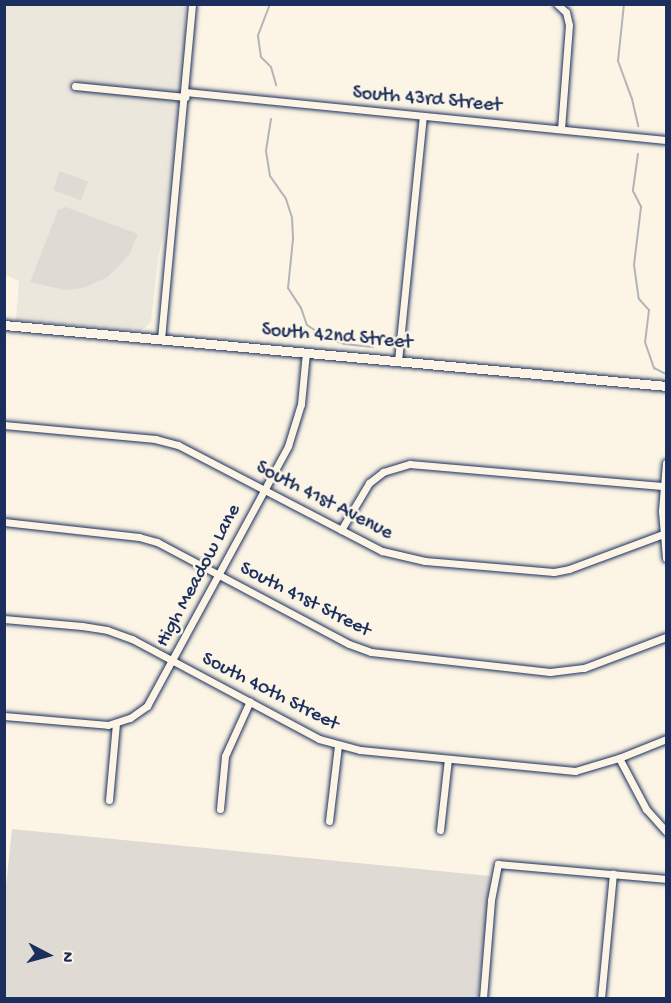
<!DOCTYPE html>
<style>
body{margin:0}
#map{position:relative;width:671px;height:1003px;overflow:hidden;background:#fcf5e5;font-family:"Gochi Hand",sans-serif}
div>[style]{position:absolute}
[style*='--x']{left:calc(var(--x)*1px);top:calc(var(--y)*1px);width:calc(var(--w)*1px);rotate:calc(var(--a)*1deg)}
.built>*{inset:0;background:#ece7dc}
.green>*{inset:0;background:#dfdbd4;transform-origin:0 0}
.stream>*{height:2px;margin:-1px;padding:0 1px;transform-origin:1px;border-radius:1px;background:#b2b4b8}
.roads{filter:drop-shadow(0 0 2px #1b2f5e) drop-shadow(0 0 2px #1b2f5e)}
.street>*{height:7px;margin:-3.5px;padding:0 3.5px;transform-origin:3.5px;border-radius:3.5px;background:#fcf5e5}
.secondary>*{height:9px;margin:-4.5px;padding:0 4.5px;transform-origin:4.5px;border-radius:4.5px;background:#fcf5e5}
span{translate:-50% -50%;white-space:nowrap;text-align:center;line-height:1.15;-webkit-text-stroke:5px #fcf5e5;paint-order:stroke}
.street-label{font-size:20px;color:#1b2f5e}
.frame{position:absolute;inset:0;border:6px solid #1b2f5e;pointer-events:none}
.north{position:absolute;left:18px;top:925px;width:60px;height:60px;-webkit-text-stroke:4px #fcf5e5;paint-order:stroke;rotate:96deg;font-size:16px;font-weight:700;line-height:24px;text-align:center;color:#1b2f5e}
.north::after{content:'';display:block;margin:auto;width:21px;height:27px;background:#1b2f5e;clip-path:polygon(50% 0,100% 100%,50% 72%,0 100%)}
</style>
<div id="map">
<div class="built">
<div style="clip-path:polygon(4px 5px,185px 5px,185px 48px,166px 223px,158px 258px,151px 322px,141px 331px,16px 320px,19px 281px,4px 274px)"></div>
</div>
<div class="green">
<div style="left:60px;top:171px;width:30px;height:20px;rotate:21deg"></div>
<div style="clip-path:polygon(66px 207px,138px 234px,129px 255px,108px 277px,83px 288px,65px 290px,30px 282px,58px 210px)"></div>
<div style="clip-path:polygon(12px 829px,490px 876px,478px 998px,5px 998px,4px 905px)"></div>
</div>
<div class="stream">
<div style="--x:270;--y:4;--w:34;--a:111"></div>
<div style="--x:258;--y:36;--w:21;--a:82"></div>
<div style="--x:261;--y:57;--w:14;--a:45"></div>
<div style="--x:271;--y:67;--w:19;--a:74"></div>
<div style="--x:624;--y:4;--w:57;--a:96"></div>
<div style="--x:618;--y:61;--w:40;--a:69.8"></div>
<div style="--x:632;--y:99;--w:28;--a:77"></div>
<div style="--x:271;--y:119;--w:32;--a:99"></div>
<div style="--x:266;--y:151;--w:25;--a:81"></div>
<div style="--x:270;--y:176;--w:28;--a:55"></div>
<div style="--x:286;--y:199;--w:20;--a:72"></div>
<div style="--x:292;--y:218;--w:21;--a:87"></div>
<div style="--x:293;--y:239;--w:49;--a:95.8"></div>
<div style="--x:288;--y:288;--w:24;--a:57"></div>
<div style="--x:301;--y:308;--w:18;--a:71"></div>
<div style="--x:307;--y:325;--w:23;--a:34"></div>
<div style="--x:326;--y:338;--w:19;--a:18"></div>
<div style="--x:344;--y:344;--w:29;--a:6"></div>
<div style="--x:638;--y:154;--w:37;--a:98"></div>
<div style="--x:633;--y:191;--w:18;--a:63"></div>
<div style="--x:641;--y:207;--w:58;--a:96.9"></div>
<div style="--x:634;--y:265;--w:34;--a:82"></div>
<div style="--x:639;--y:299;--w:15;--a:48"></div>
<div style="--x:649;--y:310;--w:32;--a:97"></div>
<div style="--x:645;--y:342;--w:28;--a:71"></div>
<div style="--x:654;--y:368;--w:13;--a:27"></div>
</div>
<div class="roads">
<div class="street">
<div style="--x:557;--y:4;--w:12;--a:42"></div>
<div style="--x:566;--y:12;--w:13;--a:77"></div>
<div style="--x:569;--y:25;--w:103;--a:94.4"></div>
<div style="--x:75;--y:86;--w:111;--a:5.7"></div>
<div style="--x:185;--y:92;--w:483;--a:5.7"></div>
<div style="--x:161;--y:339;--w:336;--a:-84.7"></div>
<div style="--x:398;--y:361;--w:246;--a:-84.2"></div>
<div style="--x:4;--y:425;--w:152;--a:5.3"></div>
<div style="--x:155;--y:439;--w:24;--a:15"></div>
<div style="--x:178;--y:445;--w:230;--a:27.5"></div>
<div style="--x:382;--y:551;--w:44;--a:13.1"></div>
<div style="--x:425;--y:561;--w:129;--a:4.9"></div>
<div style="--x:554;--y:572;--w:15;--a:-11"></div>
<div style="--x:569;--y:569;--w:103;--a:-20.4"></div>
<div style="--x:666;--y:463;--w:48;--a:94.8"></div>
<div style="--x:662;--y:511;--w:47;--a:85.1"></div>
<div style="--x:4;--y:522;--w:136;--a:6.3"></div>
<div style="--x:139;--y:537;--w:19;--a:16"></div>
<div style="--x:157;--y:542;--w:217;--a:28"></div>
<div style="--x:349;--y:644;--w:23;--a:20"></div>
<div style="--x:371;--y:652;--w:180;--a:6.4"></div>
<div style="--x:550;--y:672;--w:34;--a:-7"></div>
<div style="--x:584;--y:668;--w:88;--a:-20.7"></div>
<div style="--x:341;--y:530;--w:55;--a:-59.2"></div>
<div style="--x:369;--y:483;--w:18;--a:-38"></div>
<div style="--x:383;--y:472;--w:28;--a:-17"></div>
<div style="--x:410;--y:464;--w:255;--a:5"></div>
<div style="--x:4;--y:619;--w:78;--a:5.1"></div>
<div style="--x:82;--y:626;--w:25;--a:9"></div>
<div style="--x:107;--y:630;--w:27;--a:20"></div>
<div style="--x:132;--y:639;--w:212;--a:28.1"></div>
<div style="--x:319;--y:739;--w:42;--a:15"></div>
<div style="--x:360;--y:750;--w:216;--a:5.6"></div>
<div style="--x:575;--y:771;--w:46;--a:-16.5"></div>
<div style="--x:619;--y:758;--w:51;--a:-22"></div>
<div style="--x:4;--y:716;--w:104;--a:4.9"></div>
<div style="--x:108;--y:725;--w:23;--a:-18"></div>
<div style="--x:130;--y:718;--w:21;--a:-35"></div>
<div style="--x:147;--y:706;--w:296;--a:-61.5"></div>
<div style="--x:288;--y:446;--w:44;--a:-72.8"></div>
<div style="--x:301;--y:404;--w:52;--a:-84.5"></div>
<div style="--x:619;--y:758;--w:58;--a:62.1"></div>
<div style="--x:646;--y:809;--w:30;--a:48"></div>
<div style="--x:109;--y:800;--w:77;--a:-84.8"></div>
<div style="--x:220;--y:809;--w:53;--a:-84.6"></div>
<div style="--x:225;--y:756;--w:60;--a:-65.6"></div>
<div style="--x:329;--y:821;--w:76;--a:-83.2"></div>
<div style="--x:440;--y:830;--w:71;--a:-83.6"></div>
<div style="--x:483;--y:998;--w:98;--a:-85.3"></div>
<div style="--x:491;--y:900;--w:37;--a:-79"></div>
<div style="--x:498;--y:864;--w:169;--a:5.1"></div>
<div style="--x:601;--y:998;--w:125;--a:-84.5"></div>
</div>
<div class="secondary">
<div style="--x:4;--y:325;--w:665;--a:5.26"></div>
</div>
</div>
<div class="street-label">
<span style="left:427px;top:100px;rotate:5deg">South 43rd Street</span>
<span style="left:337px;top:337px;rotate:5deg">South 42nd Street</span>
<span style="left:324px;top:501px;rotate:27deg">South 41st Avenue</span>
<span style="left:199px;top:576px;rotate:-62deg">High Meadow Lane</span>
<span style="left:305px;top:600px;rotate:27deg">South 41st Street</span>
<span style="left:270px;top:692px;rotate:27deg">South 40th Street</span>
</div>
<div class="frame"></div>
<div class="north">N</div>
</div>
